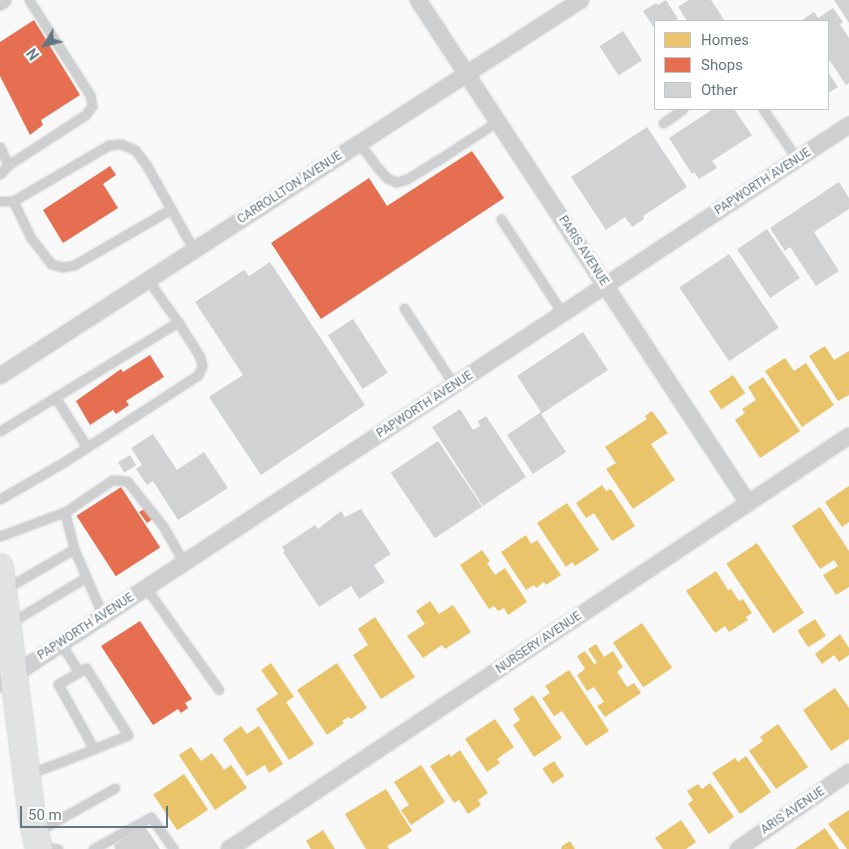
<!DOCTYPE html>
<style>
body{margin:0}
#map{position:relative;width:849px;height:849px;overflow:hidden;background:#f9f9f9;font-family:Roboto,sans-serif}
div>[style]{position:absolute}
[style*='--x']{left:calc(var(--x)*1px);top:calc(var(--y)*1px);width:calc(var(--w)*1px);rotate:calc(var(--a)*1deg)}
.homes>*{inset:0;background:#e9c46a;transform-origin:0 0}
.shops>*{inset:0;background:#e76f51;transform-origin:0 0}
.building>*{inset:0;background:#d0d2d3;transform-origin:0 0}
.roads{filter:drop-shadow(0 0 1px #d5d6d7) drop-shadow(0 0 1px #d5d6d7)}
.lane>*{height:9px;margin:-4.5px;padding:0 4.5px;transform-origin:4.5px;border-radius:4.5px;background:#cecfd0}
.street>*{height:16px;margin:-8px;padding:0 8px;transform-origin:8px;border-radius:8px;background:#cecfd0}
.primary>*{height:26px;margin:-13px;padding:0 13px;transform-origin:13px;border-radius:13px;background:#e1e2e2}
span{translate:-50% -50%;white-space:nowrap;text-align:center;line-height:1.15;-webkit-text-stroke:5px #fff;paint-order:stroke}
.street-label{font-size:12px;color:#657683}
.legend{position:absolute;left:654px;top:20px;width:175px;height:90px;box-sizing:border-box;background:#fff;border:1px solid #c1c8cd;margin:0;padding:6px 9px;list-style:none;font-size:15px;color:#657683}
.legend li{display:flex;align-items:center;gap:10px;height:25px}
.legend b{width:25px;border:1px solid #c1c8cd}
.north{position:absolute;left:20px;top:20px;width:50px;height:50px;-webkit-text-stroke:4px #fff;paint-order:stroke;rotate:233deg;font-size:14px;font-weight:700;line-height:20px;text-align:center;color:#657683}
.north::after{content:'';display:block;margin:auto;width:18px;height:22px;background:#657683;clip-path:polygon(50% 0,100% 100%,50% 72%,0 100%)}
.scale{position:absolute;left:20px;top:806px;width:148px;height:22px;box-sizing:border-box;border:2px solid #657683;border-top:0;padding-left:6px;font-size:15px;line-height:18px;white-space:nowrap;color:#657683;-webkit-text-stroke:4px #fff;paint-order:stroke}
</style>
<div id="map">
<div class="homes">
<div style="clip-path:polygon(825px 346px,834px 360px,849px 351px,849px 395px,838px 401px,809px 356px)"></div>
<div style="clip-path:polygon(785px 358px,794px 371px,806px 363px,834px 405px,802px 427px,765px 371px)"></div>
<div style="left:733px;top:375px;width:22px;height:29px;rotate:56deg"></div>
<div style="clip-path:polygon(763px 377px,800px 431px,760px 458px,735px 420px,745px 413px,742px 409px,756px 400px,748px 387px)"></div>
<div style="clip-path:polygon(652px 411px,668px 433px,651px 444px,675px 480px,633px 509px,606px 469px,616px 463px,605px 447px,647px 419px,645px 416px)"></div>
<div style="clip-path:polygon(602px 485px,606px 491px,611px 489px,635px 526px,612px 541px,594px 513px,586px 518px,576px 503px)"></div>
<div style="clip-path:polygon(849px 486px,849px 522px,842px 527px,825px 502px)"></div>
<div style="clip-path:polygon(567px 503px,599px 550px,575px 566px,572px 562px,566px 567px,537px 523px)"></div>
<div style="clip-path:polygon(820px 507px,849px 551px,849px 587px,836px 595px,823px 575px,838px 566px,834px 560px,820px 569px,792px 526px)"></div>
<div style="clip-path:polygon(526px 535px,531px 544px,537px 540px,561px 575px,546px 585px,544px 582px,536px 588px,534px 585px,526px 590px,501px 552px)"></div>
<div style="left:757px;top:543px;width:84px;height:37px;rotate:56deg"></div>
<div style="clip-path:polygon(482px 550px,490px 561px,487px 563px,495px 575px,505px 568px,527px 602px,508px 615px,504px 608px,498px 611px,494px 606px,489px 609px,460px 565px)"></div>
<div style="clip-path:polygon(716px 571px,728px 590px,731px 589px,739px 601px,743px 599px,752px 613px,746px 617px,748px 620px,729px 632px,725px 626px,715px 633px,686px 591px)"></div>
<div style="clip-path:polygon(430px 601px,439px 614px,453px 605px,471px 632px,445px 649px,442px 645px,423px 658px,407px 636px,425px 624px,416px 611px)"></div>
<div style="clip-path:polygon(375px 617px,415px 677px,381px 699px,353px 655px,368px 645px,358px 629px)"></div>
<div style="left:815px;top:619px;width:20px;height:21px;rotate:57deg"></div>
<div style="left:642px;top:623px;width:54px;height:35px;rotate:56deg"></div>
<div style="clip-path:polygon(840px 634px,849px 648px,849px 655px,839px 662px,834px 655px,822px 664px,815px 654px)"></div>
<div style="clip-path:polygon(596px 644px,604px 657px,613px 651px,623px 667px,617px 672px,627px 687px,634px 683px,641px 693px,605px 717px,597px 706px,604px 702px,594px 687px,587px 691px,577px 675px,585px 669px,577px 656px,585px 651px,594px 664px,597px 663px,588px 649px)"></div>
<div style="clip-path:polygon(271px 663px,294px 697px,286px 702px,314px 744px,289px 760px,256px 709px,278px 694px,261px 670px)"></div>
<div style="clip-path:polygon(337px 663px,367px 708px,351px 719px,349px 717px,342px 721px,344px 723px,327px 735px,297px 690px)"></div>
<div style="clip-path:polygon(569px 670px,609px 731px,586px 746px,562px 711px,554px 716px,542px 698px,550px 693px,545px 686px)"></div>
<div style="clip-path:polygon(835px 688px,849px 708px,849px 739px,831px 751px,803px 710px)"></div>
<div style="clip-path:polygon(533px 695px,562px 738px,534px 757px,513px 725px,520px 720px,513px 709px)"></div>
<div style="clip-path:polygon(495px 719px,514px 747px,497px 759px,500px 763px,487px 772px,465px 739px)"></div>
<div style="clip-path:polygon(778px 724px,808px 767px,776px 789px,749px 751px,763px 741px,760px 737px)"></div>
<div style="clip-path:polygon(241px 726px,247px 734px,259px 726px,283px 764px,269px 773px,265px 765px,247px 776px,223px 739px)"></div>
<div style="clip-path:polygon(191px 747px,201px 761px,212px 753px,224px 770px,231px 765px,247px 788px,215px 810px,179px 755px)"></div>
<div style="clip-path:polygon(460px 750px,488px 793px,478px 800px,481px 805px,468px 814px,459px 800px,454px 803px,430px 766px,449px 754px,451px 757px)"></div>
<div style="clip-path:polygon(746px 756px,771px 792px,740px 814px,712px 773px,735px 758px,738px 762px)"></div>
<div style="left:554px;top:761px;width:18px;height:14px;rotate:56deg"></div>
<div style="clip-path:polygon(421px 765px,445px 802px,411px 825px,401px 810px,409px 805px,394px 782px)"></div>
<div style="left:184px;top:774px;width:43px;height:37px;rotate:56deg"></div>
<div style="clip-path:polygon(710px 783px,734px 817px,709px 834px,688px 804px,693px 800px,687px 791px,698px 784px,702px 789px)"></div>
<div style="clip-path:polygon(386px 789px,412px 831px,387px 846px,389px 849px,366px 849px,345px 814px)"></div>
<div style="clip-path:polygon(849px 810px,849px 849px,847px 849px,828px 824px)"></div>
<div style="clip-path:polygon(681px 820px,696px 842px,686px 849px,663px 849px,655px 838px)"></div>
<div style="clip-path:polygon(825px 828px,839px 849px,795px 849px)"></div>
<div style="clip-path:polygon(323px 830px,335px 849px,311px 849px,306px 841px)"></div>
<div style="clip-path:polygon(570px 841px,575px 849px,561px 849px,562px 846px)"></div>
</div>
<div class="shops">
<div style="clip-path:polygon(34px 20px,80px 95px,41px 120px,43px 125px,30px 135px,0 76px,0 42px)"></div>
<div style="clip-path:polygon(472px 151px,504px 198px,321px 319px,271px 243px,369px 178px,387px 206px)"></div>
<div style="clip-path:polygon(110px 166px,116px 175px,103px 184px,118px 208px,63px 243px,43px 210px)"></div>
<div style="clip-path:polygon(150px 355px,164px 377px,126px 401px,129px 405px,116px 414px,113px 410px,90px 425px,76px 401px,121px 369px,123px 372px)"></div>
<div style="left:121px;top:487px;width:72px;height:53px;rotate:57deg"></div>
<div style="clip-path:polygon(146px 508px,153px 519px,147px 523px,139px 512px)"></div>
<div style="clip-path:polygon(140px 621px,192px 699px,185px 703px,188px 708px,181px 713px,178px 709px,153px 725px,101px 646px)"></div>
</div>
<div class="building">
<div style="clip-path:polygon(666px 0,678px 19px,674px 21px,655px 21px,655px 29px,643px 11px,656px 3px,658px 5px)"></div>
<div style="clip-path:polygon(689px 0,711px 0,725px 21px,687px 21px,678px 7px)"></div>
<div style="clip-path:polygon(834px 0,849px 0,849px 23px)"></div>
<div style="clip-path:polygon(833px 8px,843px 22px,840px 24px,849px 38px,849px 83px,846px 85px,828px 58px,828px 21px,802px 20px,814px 12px,818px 18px)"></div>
<div style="left:623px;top:31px;width:35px;height:28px;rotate:57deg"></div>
<div style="clip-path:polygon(828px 72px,838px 87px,828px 93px)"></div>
<div style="clip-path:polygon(713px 109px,734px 109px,752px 135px,712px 161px,717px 168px,699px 179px,694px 172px,692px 174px,669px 138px)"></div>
<div style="clip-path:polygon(647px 127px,687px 187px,643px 216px,644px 219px,632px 227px,625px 217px,606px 230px,571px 177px)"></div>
<div style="clip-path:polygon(839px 182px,849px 198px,849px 209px,814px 232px,839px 271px,816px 286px,790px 247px,785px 251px,770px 228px)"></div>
<div style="left:767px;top:229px;width:59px;height:36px;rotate:56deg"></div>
<div style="left:729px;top:254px;width:89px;height:60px;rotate:56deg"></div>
<div style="clip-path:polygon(270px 262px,365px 405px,261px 475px,209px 397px,243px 375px,195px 302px,244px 270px,249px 276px)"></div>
<div style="left:353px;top:319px;width:64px;height:30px;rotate:57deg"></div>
<div style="clip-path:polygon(583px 332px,608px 370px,541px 414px,566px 452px,533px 474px,507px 435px,541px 412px,517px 376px)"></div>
<div style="clip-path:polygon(460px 409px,473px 430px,480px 426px,478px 421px,486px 416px,526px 477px,483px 506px,432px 427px)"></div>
<div style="clip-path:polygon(153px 434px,177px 470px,204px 452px,228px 488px,178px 520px,153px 481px,147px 485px,136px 469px,142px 465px,131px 448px)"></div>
<div style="left:438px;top:441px;width:79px;height:57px;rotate:56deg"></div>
<div style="left:130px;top:455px;width:12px;height:14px;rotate:59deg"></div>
<div style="clip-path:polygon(361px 509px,391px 554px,374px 565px,385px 582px,359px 599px,351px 586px,319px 607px,283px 552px,285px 551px,282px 547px,315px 525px,318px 529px,341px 511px,345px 517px)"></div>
<div style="clip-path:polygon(144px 825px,160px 849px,115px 849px,114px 845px)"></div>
</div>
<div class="roads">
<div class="lane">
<div style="--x:763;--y:109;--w:60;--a:55.8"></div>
<div style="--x:663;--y:123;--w:24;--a:-35"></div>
<div style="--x:359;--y:143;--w:31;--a:53"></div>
<div style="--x:378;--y:168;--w:13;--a:48"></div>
<div style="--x:387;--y:178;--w:10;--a:24"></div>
<div style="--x:396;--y:182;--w:11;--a:-15"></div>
<div style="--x:407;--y:179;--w:36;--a:-32"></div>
<div style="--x:438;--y:160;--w:72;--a:-33"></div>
<div style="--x:0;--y:147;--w:20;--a:66"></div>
<div style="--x:0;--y:174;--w:12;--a:-48"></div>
<div style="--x:8;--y:165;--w:92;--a:-33"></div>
<div style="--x:85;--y:115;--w:11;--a:-52"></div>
<div style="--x:92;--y:106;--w:11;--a:-100"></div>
<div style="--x:90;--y:95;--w:113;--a:-122.7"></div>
<div style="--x:0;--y:201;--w:13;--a:0"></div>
<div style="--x:13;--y:201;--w:111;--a:-30.3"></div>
<div style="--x:109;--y:145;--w:12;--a:-5"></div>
<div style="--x:121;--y:144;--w:15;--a:23"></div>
<div style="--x:135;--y:150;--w:20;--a:53"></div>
<div style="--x:147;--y:166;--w:96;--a:60.8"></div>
<div style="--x:13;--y:201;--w:41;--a:64.1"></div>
<div style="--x:31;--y:238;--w:33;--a:52"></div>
<div style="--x:51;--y:264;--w:11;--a:15"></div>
<div style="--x:62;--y:267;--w:12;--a:-9"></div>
<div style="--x:74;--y:265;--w:112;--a:-30"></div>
<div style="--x:501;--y:219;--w:113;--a:56.9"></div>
<div style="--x:148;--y:280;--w:52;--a:54.5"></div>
<div style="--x:404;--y:308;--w:92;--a:57"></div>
<div style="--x:55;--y:397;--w:59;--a:57.4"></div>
<div style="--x:0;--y:431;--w:209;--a:-31.5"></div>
<div style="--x:178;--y:322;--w:41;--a:57.8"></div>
<div style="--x:200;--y:357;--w:9;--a:77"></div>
<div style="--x:202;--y:366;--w:10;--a:114"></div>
<div style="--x:198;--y:375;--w:160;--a:147"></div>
<div style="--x:64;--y:462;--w:74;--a:150"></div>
<div style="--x:0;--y:536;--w:69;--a:-20.3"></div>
<div style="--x:146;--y:588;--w:125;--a:54.4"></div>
<div style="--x:5;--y:589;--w:80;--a:-30.1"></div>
<div style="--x:103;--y:616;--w:73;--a:-113.4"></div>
<div style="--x:74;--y:549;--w:38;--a:-104"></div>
<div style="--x:65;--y:512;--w:57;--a:-34.2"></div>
<div style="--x:112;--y:480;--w:15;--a:4"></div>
<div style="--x:127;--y:481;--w:58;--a:51.3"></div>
<div style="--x:163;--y:526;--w:43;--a:60.4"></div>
<div style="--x:10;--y:623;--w:87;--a:-31"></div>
<div style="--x:61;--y:644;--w:33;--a:57"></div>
<div style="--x:29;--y:774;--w:70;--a:-21"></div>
<div style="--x:94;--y:749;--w:74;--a:-119"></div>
<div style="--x:58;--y:684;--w:32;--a:-30"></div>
<div style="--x:86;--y:668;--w:79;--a:57.9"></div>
<div style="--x:128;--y:735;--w:37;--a:158"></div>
<div style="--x:38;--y:831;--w:88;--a:-29.2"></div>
<div style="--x:41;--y:846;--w:17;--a:10"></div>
<div style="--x:93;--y:849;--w:66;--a:-28.9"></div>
<div style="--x:151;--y:817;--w:39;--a:55"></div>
</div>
<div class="street">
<div style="--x:418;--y:0;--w:602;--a:56.73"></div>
<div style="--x:0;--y:2;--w:4;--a:-34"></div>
<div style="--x:0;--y:376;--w:692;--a:-32.91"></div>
<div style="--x:0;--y:684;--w:1017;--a:-33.36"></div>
<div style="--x:229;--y:849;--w:745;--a:-33.67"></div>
<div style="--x:738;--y:849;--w:135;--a:-34.7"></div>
</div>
<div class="primary">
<div style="--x:0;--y:567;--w:253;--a:82.7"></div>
<div style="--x:32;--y:818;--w:32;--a:77"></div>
</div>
</div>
<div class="street-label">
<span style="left:763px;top:182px;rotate:-33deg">PAPWORTH AVENUE</span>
<span style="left:290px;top:188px;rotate:-33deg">CARROLLTON AVENUE</span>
<span style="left:583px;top:251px;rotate:57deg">PARIS AVENUE</span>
<span style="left:425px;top:405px;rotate:-33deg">PAPWORTH AVENUE</span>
<span style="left:86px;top:627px;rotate:-33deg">PAPWORTH AVENUE</span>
<span style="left:539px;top:643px;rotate:-34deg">NURSERY AVENUE</span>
<span style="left:793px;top:811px;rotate:-34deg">ARIS AVENUE</span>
</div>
<ul class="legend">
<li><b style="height:14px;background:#e9c46a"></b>Homes</li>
<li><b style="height:14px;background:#e76f51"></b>Shops</li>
<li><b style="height:14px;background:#d0d2d3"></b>Other</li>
</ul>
<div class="north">N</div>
<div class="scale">50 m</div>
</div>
